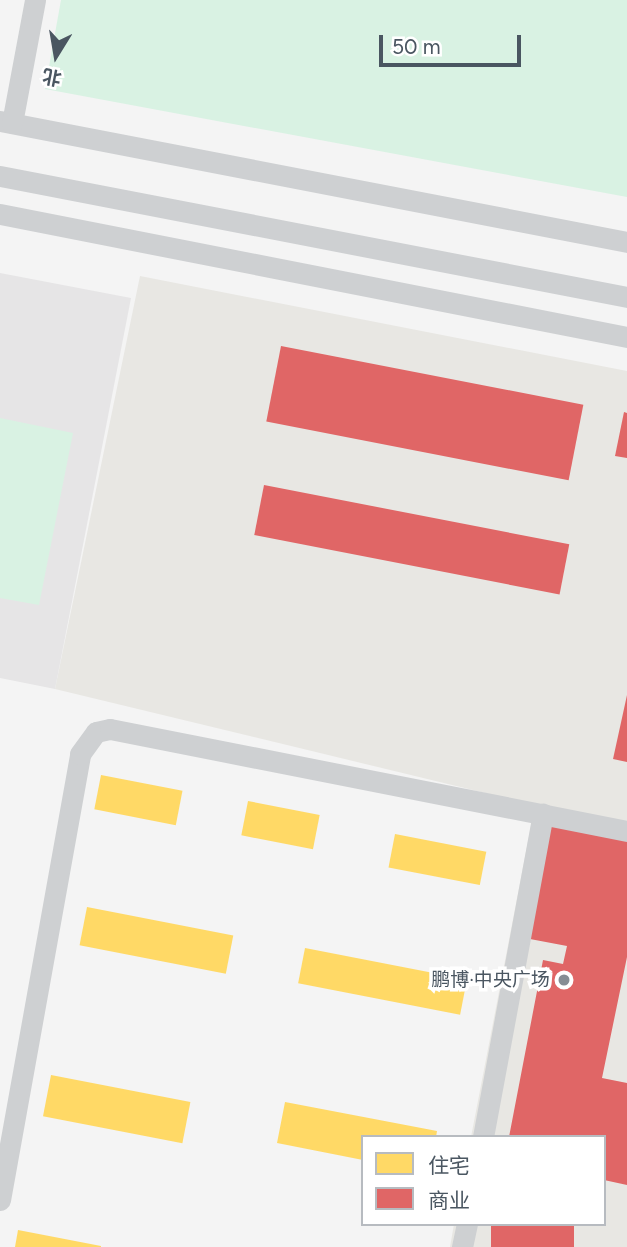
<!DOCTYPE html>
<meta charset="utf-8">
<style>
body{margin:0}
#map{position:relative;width:627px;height:1247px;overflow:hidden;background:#f4f4f4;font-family:Figtree,"Noto Sans SC",sans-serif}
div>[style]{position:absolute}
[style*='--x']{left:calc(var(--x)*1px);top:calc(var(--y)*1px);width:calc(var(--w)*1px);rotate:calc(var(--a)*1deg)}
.commercial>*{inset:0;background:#e8e7e3}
.education>*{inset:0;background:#e6e5e6}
.green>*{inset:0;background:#d9f2e3}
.homes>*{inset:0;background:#ffd966;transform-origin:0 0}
.shops>*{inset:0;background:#e06666;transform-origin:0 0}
.minor>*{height:21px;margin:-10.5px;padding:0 10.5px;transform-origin:10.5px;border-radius:10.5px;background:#ced0d2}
.dots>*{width:19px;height:19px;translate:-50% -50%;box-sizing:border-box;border:4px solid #fff;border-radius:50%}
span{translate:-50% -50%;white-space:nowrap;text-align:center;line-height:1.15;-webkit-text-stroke:7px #fff;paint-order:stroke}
.poi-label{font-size:19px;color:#4a5661}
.right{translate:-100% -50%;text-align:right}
.legend{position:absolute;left:361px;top:1135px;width:245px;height:91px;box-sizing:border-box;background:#fff;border:2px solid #b7bbc0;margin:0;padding:9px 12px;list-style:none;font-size:21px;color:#4a5661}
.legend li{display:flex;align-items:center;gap:14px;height:35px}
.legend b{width:35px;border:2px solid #b7bbc0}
.north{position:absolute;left:21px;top:21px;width:70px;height:70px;-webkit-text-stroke:5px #fff;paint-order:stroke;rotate:191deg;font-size:19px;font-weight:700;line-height:28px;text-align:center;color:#4a5661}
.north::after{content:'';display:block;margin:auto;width:24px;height:32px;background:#4a5661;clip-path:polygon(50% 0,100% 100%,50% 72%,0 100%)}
.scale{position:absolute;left:379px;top:35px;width:142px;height:32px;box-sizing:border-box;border:4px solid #4a5661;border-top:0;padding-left:9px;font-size:21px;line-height:24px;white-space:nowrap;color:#4a5661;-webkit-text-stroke:5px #fff;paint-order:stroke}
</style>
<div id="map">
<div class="commercial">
<div style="clip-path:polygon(140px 276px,627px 371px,627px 1247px,450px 1247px,454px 1224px,604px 1224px,604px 1137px,471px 1137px,535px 805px,55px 689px)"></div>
</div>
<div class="education">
<div style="clip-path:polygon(0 273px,131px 298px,55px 689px,0 678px)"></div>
</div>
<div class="green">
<div style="clip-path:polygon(61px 0,627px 0,627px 197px,45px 89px)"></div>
<div style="clip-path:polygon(0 418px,73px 433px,39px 605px,0 598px)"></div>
</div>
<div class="homes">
<div style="left:101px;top:775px;width:83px;height:35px;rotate:11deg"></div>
<div style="left:248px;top:801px;width:73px;height:35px;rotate:11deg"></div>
<div style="left:395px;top:834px;width:93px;height:34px;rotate:11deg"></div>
<div style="left:87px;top:907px;width:149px;height:39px;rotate:11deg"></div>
<div style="left:305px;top:948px;width:165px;height:36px;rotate:11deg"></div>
<div style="left:51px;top:1075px;width:142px;height:42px;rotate:11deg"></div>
<div style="clip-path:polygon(285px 1102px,437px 1131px,436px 1137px,363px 1137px,363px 1160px,277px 1143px)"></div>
<div style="clip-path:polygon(18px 1230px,101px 1246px,101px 1247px,15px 1247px)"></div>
</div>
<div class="shops">
<div style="left:281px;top:346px;width:308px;height:77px;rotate:11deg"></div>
<div style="clip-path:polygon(624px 412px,627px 413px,627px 458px,615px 456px)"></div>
<div style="left:264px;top:485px;width:311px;height:51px;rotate:11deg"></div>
<div style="clip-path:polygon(627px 695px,627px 762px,613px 759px)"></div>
<div style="clip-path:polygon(551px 826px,627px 841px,627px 957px,602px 1078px,627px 1083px,627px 1185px,604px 1180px,604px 1137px,509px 1137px,543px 960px,563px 964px,567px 946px,530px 939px)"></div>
<div style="left:491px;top:1224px;width:83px;height:23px"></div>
</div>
<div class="minor">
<div style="--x:0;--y:121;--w:639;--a:10.92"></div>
<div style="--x:12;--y:123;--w:125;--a:-79.4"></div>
<div style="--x:0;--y:176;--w:639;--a:10.92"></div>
<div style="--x:0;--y:214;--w:639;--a:11.1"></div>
<div style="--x:483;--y:1137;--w:329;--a:-79.5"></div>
<div style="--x:0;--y:1200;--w:453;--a:-79.8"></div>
<div style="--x:80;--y:754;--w:27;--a:-54"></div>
<div style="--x:96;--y:732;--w:14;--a:-12"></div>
<div style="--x:110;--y:729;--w:527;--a:11.16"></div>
<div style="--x:462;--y:1247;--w:24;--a:-78"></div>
</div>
<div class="dots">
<div style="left:564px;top:980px;background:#868d94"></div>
</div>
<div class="poi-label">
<span class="right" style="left:550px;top:980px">鹏博·中央广场</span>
</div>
<ul class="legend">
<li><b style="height:19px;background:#ffd966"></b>住宅</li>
<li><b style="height:19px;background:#e06666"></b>商业</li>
</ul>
<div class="north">北</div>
<div class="scale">50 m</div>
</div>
